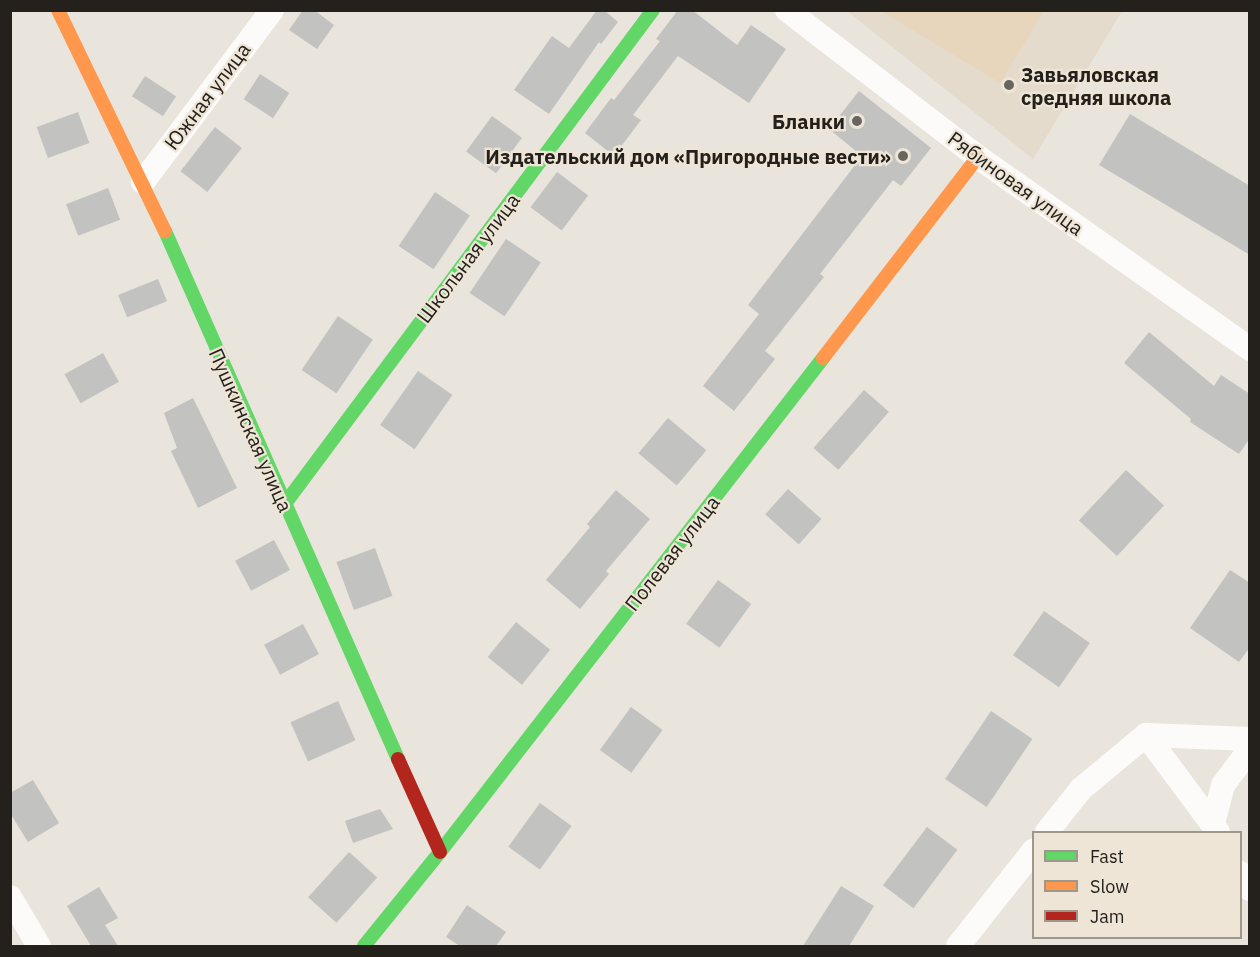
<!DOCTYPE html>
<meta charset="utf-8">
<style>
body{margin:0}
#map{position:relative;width:1260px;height:957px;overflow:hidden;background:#e9e4dc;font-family:"IBM Plex Sans",sans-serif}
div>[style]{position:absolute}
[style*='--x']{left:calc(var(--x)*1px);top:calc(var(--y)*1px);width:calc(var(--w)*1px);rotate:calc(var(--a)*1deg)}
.built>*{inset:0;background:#e4dbcc}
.green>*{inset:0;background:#e7d6bb}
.building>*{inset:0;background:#c2c2c0;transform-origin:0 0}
.street>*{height:24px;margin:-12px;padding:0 12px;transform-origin:12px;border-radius:12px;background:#fcfbfa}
.fast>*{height:14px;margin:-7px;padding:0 7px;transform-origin:7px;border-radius:7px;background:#63d668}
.slow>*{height:14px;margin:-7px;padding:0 7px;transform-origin:7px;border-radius:7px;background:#ff974d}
.jam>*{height:14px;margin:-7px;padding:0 7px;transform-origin:7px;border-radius:7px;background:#b3261e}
.dots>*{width:16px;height:16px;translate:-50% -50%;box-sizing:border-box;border:3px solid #eee5d7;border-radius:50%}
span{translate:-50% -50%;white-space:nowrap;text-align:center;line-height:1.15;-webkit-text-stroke:4.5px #eee5d7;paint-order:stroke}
.poi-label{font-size:20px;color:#24211c;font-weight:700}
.left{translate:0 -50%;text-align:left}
.right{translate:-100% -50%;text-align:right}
.street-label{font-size:20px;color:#24211c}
.frame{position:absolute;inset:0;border:12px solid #24211c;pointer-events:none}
.legend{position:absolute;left:1032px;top:831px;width:210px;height:108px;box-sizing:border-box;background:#eee5d7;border:2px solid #9d978c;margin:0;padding:8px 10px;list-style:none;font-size:18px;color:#24211c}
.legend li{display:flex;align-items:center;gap:12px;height:30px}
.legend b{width:30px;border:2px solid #9d978c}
</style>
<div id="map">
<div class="built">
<div style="clip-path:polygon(847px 11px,1122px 11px,1033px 159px)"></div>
</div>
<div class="green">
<div style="clip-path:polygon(881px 11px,1044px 11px,1000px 83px)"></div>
</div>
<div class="building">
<div style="clip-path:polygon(303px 10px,314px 10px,334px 25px,317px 49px,289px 30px)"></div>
<div style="clip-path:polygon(597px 10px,604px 10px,618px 22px,601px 44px,599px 42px,549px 114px,514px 90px,552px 36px,569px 48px)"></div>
<div style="clip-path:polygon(678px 10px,692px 10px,737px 45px,751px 25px,786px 49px,749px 103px,678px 56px,633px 115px,641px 120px,614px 156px,585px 133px,611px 98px,614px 100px,660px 41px,656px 39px)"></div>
<div style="left:260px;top:74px;width:35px;height:30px;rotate:33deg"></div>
<div style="left:145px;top:76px;width:37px;height:24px;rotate:33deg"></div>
<div style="clip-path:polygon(859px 91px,931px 148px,901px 186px,893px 180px,820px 274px,824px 277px,765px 351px,775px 359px,734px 411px,703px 386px,759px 314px,748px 305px,862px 156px,829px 129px)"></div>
<div style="left:78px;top:112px;width:33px;height:44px;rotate:70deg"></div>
<div style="clip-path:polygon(1130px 114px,1250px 186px,1250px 255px,1099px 165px)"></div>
<div style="left:492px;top:116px;width:37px;height:44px;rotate:36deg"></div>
<div style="left:215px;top:127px;width:34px;height:56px;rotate:38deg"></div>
<div style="left:557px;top:172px;width:39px;height:44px;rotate:37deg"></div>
<div style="left:108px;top:188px;width:34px;height:45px;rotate:69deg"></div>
<div style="left:435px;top:192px;width:42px;height:65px;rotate:34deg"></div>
<div style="left:506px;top:239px;width:42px;height:65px;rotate:34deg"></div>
<div style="left:158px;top:279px;width:24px;height:43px;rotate:68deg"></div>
<div style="left:338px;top:316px;width:42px;height:65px;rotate:34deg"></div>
<div style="clip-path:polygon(1149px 332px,1214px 386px,1221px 375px,1250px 394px,1250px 438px,1239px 454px,1190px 422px,1191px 419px,1124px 363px)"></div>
<div style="left:103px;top:353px;width:33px;height:44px;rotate:61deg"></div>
<div style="left:418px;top:371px;width:42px;height:66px;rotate:35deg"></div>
<div style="left:864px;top:390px;width:33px;height:77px;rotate:41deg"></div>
<div style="clip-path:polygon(193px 398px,237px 488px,198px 508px,171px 451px,177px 448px,164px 413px)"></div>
<div style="left:668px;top:418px;width:50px;height:46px;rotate:40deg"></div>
<div style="left:1126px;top:470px;width:52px;height:69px;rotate:43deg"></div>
<div style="left:788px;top:489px;width:45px;height:34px;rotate:42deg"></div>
<div style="clip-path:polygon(616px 490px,650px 519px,606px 571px,609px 574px,580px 609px,546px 580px,590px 527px,587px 524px)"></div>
<div style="left:274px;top:540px;width:34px;height:44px;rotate:62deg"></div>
<div style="left:375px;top:548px;width:51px;height:41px;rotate:70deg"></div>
<div style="clip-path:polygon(1230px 570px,1250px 583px,1250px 647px,1239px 662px,1190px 628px)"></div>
<div style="left:718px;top:580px;width:41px;height:54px;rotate:36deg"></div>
<div style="left:1044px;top:611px;width:56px;height:54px;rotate:35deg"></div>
<div style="left:516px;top:622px;width:44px;height:45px;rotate:39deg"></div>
<div style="left:303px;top:624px;width:34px;height:44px;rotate:62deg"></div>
<div style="left:338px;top:701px;width:43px;height:52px;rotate:66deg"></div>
<div style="left:631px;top:707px;width:39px;height:53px;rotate:36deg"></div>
<div style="left:991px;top:711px;width:50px;height:82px;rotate:34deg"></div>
<div style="clip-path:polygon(33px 780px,59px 823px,28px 842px,10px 813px,10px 793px)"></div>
<div style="left:540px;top:803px;width:39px;height:54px;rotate:36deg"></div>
<div style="clip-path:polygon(380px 809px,393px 829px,353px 843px,345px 821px)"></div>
<div style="left:927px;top:827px;width:38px;height:73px;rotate:37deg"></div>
<div style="left:349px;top:852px;width:38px;height:61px;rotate:42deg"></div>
<div style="clip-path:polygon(841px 886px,874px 906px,849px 946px,803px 946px)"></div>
<div style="clip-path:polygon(99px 887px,118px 918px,105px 925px,118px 946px,91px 946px,67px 906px)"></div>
<div style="clip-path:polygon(467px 905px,506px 932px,496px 946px,460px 946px,446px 937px)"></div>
</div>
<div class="street">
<div style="--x:787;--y:10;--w:241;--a:37.6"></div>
<div style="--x:978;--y:157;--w:333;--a:35.2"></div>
<div style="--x:143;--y:182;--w:215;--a:-53.1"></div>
<div style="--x:1146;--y:735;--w:121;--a:53.4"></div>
<div style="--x:1213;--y:824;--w:40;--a:-75.6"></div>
<div style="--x:1223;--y:785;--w:45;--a:-53.1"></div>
<div style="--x:1047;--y:832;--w:55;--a:-51.7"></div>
<div style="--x:1081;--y:789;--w:85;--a:-39.7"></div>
<div style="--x:1146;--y:735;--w:104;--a:2.2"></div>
<div style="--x:1240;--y:873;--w:19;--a:58"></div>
<div style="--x:10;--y:897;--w:57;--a:59.4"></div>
<div style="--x:958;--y:946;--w:122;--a:-51.6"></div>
</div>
<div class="fast">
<div style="--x:165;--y:231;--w:577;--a:66.19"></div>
<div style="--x:284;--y:505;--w:617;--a:-53.3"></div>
<div style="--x:364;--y:946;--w:121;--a:-51"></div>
<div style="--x:440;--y:852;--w:625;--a:-52.21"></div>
</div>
<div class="slow">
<div style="--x:58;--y:10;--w:246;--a:64.2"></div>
<div style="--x:823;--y:358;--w:254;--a:-52.4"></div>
</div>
<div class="jam">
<div style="--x:398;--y:759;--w:102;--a:65.7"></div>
</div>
<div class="dots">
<div style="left:1009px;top:85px;background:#69655f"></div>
<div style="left:857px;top:121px;background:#69655f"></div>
<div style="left:903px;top:156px;background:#69655f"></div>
</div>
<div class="poi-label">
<span class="left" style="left:1021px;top:86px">Завьяловская<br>средняя школа</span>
<span class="right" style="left:845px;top:121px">Бланки</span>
<span class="right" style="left:891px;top:156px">Издательский дом «Пригородные вести»</span>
</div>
<div class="street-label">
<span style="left:207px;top:96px;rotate:-53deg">Южная улица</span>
<span style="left:1016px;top:183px;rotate:36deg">Рябиновая улица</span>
<span style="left:468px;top:258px;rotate:-53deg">Школьная улица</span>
<span style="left:251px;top:430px;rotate:66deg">Пушкинская улица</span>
<span style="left:672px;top:553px;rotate:-52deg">Полевая улица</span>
</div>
<div class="frame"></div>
<ul class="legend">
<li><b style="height:8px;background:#63d668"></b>Fast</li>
<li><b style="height:8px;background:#ff974d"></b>Slow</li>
<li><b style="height:8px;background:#b3261e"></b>Jam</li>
</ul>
</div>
